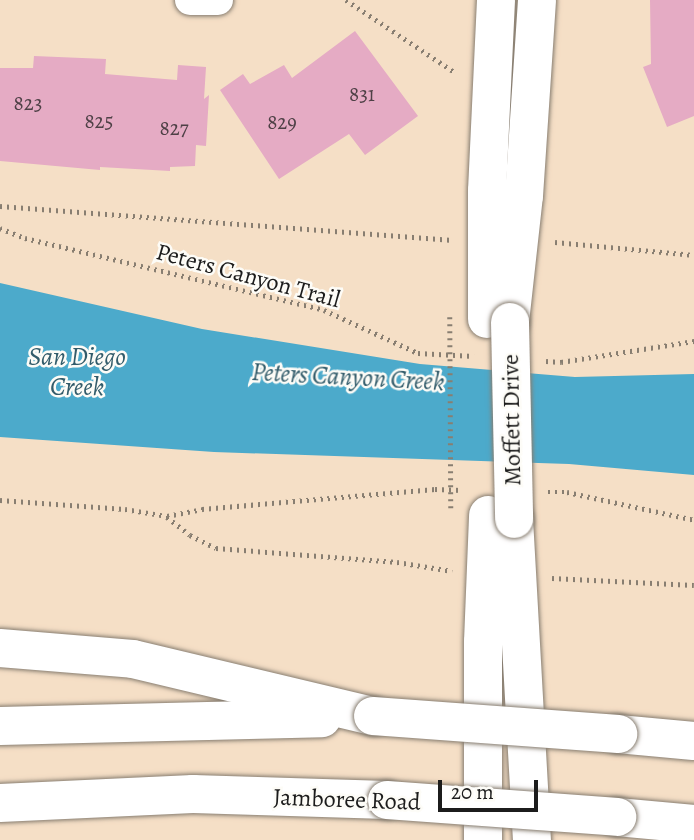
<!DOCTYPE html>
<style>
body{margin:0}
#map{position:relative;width:694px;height:840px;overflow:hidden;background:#f5dfc6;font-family:Alegreya,serif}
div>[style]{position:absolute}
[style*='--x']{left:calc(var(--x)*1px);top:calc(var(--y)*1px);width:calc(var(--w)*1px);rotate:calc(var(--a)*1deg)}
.water>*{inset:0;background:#4caacb}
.building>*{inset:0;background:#e5abc4}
.path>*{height:4.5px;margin-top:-2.25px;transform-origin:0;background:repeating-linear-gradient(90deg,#887e71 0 2px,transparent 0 7px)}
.roads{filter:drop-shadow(0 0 2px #887e71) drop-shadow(0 0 2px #887e71)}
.minor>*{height:30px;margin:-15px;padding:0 15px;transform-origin:15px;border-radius:15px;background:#fff}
.tertiary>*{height:38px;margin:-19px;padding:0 19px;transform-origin:19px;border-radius:19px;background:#fff}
.motorway>*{height:38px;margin:-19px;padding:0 19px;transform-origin:19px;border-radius:19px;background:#fff}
.path-bridge>*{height:4.5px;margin-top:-2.25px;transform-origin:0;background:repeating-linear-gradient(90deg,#887e71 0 2px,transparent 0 7px)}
.bridges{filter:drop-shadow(0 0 2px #887e71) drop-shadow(0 0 2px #887e71)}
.tertiary-bridge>*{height:38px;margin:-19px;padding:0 19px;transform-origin:19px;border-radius:19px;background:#fff}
.motorway-bridge>*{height:38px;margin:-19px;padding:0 19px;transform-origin:19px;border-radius:19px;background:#fff}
span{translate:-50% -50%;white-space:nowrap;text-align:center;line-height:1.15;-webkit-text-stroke:5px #fdfcf7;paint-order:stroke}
.number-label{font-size:21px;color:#4e4046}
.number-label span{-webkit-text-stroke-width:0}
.street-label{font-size:24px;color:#1c1c1c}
.water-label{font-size:26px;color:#325c6b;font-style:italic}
.scale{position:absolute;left:438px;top:780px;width:100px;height:32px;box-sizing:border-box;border:4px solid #1c1c1c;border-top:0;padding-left:9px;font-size:21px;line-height:24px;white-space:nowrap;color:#1c1c1c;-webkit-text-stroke:5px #fdfcf7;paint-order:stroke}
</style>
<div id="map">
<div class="water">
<div style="clip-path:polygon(0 283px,202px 329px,420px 364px,575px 377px,694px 374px,694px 475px,569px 464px,214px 452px,0 437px)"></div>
</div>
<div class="building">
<div style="clip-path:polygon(650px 0,694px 0,694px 116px,667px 127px,643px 67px,651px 64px)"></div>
<div style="clip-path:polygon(355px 31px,418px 116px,365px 155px,349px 134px,279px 179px,220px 90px,243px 74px,250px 84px,284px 65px,292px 78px)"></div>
<div style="clip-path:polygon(34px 56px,106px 59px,105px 74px,177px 80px,178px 65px,206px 67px,204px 99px,209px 95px,206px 146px,196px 145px,195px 166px,170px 167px,170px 171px,100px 167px,100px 170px,0 161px,0 68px,33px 68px)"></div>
</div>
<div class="path">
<div style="--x:346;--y:0;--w:132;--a:33.6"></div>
<div style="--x:0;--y:206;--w:454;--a:4.3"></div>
<div style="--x:0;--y:228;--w:27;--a:22"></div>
<div style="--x:25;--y:238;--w:308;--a:13.5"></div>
<div style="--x:324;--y:310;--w:103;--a:24.6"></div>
<div style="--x:418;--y:353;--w:56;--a:3.1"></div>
<div style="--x:555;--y:242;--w:140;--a:5.3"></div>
<div style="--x:546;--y:361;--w:15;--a:4"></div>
<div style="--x:561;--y:362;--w:135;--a:-9"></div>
<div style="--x:548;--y:492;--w:19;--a:0"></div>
<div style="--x:567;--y:492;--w:130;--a:12.4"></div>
<div style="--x:0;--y:500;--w:125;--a:4.1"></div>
<div style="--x:125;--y:509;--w:43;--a:9.5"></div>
<div style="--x:167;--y:516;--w:36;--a:-11"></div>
<div style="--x:202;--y:509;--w:234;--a:-4.9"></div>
<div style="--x:435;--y:489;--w:27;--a:2"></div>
<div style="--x:167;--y:517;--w:29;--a:38"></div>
<div style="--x:190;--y:535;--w:29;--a:27"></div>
<div style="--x:216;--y:548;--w:182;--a:4.4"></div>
<div style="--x:397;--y:562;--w:56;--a:9.3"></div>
<div style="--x:552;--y:578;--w:142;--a:2.8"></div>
</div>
<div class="roads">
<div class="minor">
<div style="--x:190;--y:0;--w:28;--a:0"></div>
</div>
<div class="tertiary">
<div style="--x:487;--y:319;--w:128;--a:-90"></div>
<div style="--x:487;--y:191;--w:191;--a:-87.3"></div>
<div style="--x:510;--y:322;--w:127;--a:-83.7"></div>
<div style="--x:524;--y:196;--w:196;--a:-86.2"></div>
<div style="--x:514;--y:519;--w:322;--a:86.8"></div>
<div style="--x:483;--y:840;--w:198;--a:-90"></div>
<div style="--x:483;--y:642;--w:127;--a:-87.7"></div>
</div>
<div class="motorway">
<div style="--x:0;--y:648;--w:133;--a:4.7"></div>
<div style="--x:133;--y:659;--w:247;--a:13.4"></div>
<div style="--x:0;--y:726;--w:322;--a:-1.4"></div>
<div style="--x:618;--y:734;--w:76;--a:5.3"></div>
<div style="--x:0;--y:803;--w:193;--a:-2.7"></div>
<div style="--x:193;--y:794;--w:194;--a:1.8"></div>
<div style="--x:617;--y:817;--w:77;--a:5.2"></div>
</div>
</div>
<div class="path-bridge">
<div style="--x:450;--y:317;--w:196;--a:89.7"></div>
</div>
<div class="bridges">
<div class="tertiary-bridge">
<div style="--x:510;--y:322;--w:197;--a:88.8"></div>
</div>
<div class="motorway-bridge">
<div style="--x:373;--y:716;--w:246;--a:4.2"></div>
<div style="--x:387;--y:800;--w:231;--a:4.2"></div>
</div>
</div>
<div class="number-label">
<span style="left:362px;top:94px">831</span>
<span style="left:28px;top:103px">823</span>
<span style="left:99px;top:121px">825</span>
<span style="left:282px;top:122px">829</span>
<span style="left:174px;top:128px">827</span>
</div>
<div class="street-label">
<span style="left:248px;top:276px;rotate:15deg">Peters Canyon Trail</span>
<span style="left:512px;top:420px;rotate:-91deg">Moffett Drive</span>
<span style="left:347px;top:800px;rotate:2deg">Jamboree Road</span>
</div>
<div class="water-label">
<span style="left:77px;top:372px">San Diego<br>Creek</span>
<span style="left:348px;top:377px;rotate:3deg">Peters Canyon Creek</span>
</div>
<div class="scale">20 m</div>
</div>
